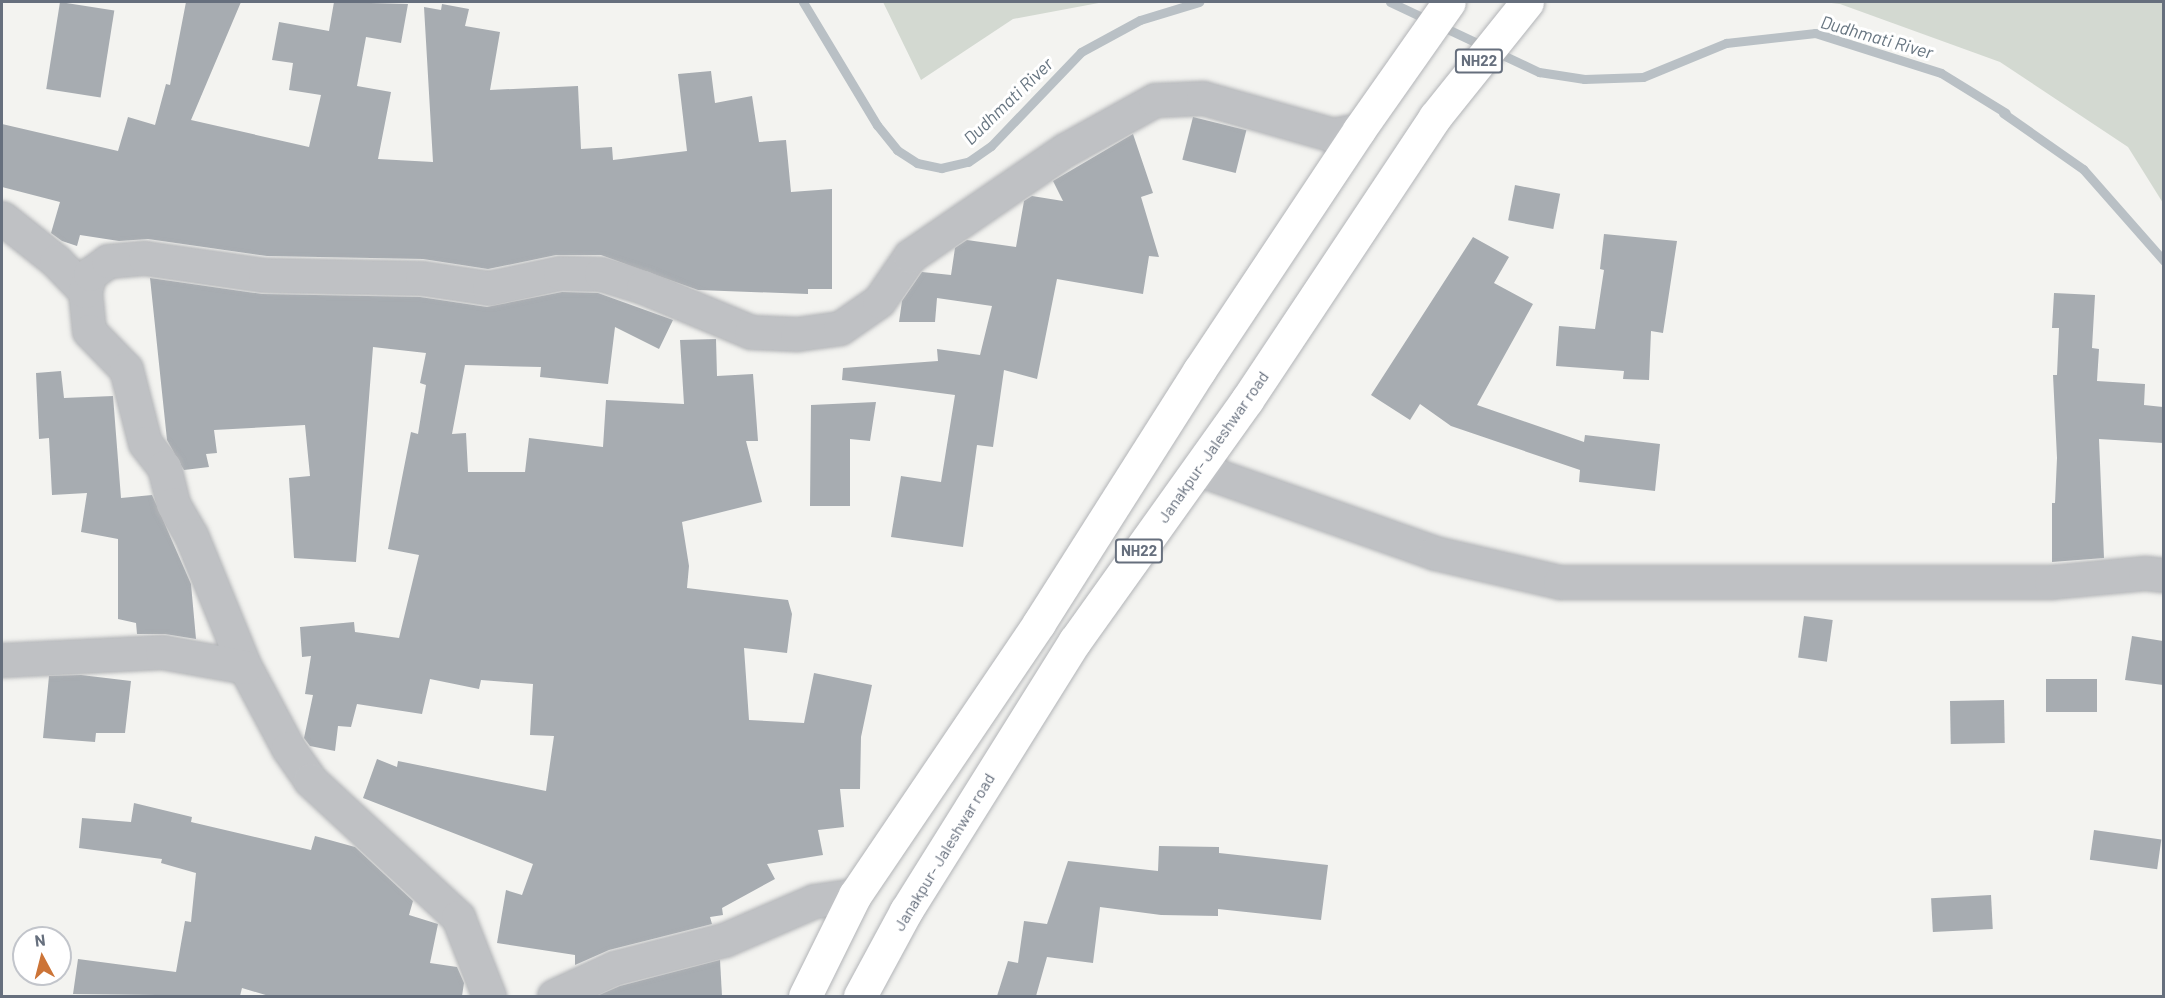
<!DOCTYPE html>
<style>
body{margin:0}
#map{position:relative;width:2165px;height:998px;overflow:hidden;background:#f3f3f0;font-family:Barlow,sans-serif}
div>[style]{position:absolute}
[style*='--x']{left:calc(var(--x)*1px);top:calc(var(--y)*1px);width:calc(var(--w)*1px);rotate:calc(var(--a)*1deg)}
.green>*{inset:0;background:#d3d9d1}
.stream>*{height:9px;margin:-4.5px;padding:0 4.5px;transform-origin:4.5px;border-radius:4.5px;background:#b9c0c5}
.building>*{inset:0;background:#a7acb1;transform-origin:0 0}
.roads{filter:drop-shadow(0 0 2px #b2b4b7) drop-shadow(0 0 2px #b2b4b7)}
.street>*{height:33px;margin:-16.5px;padding:0 16.5px;transform-origin:16.5px;border-radius:16.5px;background:#bfc1c4}
.highway>*{height:33px;margin:-16.5px;padding:0 16.5px;transform-origin:16.5px;border-radius:16.5px;background:#fff}
span{translate:-50% -50%;white-space:nowrap;text-align:center;line-height:1.15;-webkit-text-stroke:6px #fff;paint-order:stroke}
.shield-label span{padding:2px 4px;background:#fff;border:2px solid;border-radius:4px;-webkit-text-stroke-width:0}
.shield-label{font-size:15px;color:#666f7d;font-weight:700}
.street-label{font-size:16px;color:#666f7d}
.water-label{font-size:18px;color:#677581;font-style:italic}
.frame{position:absolute;inset:0;border:3px solid #666f7d;pointer-events:none}
.north{position:absolute;left:12px;top:926px;width:60px;height:60px;box-sizing:border-box;background:#fff;border:2px solid #c2c5cb;border-radius:50%;rotate:353deg;font-size:16px;font-weight:700;line-height:24px;text-align:center;color:#666f7d}
.north::after{content:'';display:block;margin:auto;width:21px;height:27px;background:#cc7437;clip-path:polygon(50% 0,100% 100%,50% 72%,0 100%)}
</style>
<div id="map">
<div class="green">
<div style="clip-path:polygon(883px 2px,1104px 2px,1013px 19px,921px 80px)"></div>
<div style="clip-path:polygon(1823px 2px,2163px 2px,2163px 203px,2128px 147px,2000px 62px,1840px 4px)"></div>
</div>
<div class="stream">
<div style="--x:803;--y:2;--w:144;--a:59"></div>
<div style="--x:877;--y:125;--w:32;--a:51"></div>
<div style="--x:897;--y:150;--w:24;--a:33"></div>
<div style="--x:917;--y:163;--w:25;--a:12"></div>
<div style="--x:941;--y:168;--w:28;--a:-13"></div>
<div style="--x:968;--y:162;--w:28;--a:-35"></div>
<div style="--x:991;--y:146;--w:130;--a:-46.2"></div>
<div style="--x:1081;--y:52;--w:67;--a:-28.5"></div>
<div style="--x:1140;--y:20;--w:62;--a:-17"></div>
<div style="--x:1390;--y:2;--w:165;--a:25.2"></div>
<div style="--x:1539;--y:72;--w:46;--a:8.8"></div>
<div style="--x:1584;--y:79;--w:59;--a:-1.9"></div>
<div style="--x:1643;--y:77;--w:90;--a:-22.3"></div>
<div style="--x:1726;--y:43;--w:90;--a:-6.4"></div>
<div style="--x:1815;--y:33;--w:132;--a:17.6"></div>
<div style="--x:1941;--y:73;--w:76;--a:31.6"></div>
<div style="--x:2003;--y:113;--w:98;--a:35"></div>
<div style="--x:2083;--y:169;--w:123;--a:48.6"></div>
</div>
<div class="building">
<div style="left:60px;top:2px;width:55px;height:88px;rotate:9deg"></div>
<div style="clip-path:polygon(186px 2px,241px 2px,191px 120px,309px 147px,321px 95px,289px 90px,293px 63px,272px 60px,279px 22px,329px 31px,334px 2px,408px 4px,401px 43px,366px 37px,357px 86px,391px 92px,378px 159px,433px 162px,424px 7px,441px 10px,442px 4px,469px 9px,465px 26px,500px 32px,490px 90px,578px 86px,581px 149px,612px 147px,613px 160px,687px 151px,678px 74px,711px 71px,715px 103px,752px 96px,759px 142px,786px 140px,791px 192px,832px 189px,832px 289px,808px 289px,808px 294px,698px 290px,601px 255px,556px 255px,488px 269px,423px 259px,267px 256px,148px 239px,119px 241px,80px 235px,77px 246px,62px 241px,51px 233px,60px 202px,2px 187px,2px 124px,118px 151px,128px 117px,155px 125px,166px 84px,170px 85px)"></div>
<div style="left:1193px;top:117px;width:55px;height:44px;rotate:14deg"></div>
<div style="clip-path:polygon(1133px 134px,1153px 193px,1141px 197px,1159px 257px,1149px 256px,1143px 294px,1057px 279px,1037px 379px,1004px 370px,993px 447px,977px 445px,963px 547px,891px 537px,901px 476px,941px 482px,955px 395px,842px 380px,843px 368px,938px 361px,937px 349px,980px 355px,992px 306px,937px 298px,935px 322px,899px 322px,902px 301px,922px 272px,951px 275px,955px 248px,967px 240px,1016px 247px,1024px 201px,1032px 196px,1063px 201px,1053px 181px)"></div>
<div style="left:1515px;top:185px;width:46px;height:36px;rotate:11deg"></div>
<div style="clip-path:polygon(1604px 234px,1677px 241px,1663px 333px,1651px 331px,1649px 380px,1623px 379px,1624px 371px,1556px 366px,1559px 326px,1595px 329px,1604px 270px,1600px 269px)"></div>
<div style="clip-path:polygon(1473px 237px,1509px 257px,1494px 283px,1533px 304px,1477px 405px,1584px 442px,1585px 435px,1660px 444px,1655px 491px,1579px 482px,1580px 470px,1451px 426px,1420px 404px,1410px 420px,1371px 395px)"></div>
<div style="clip-path:polygon(150px 278px,262px 294px,420px 297px,487px 307px,562px 292px,598px 293px,673px 320px,659px 349px,615px 327px,608px 384px,540px 377px,541px 367px,465px 365px,452px 434px,466px 433px,468px 472px,525px 472px,529px 438px,603px 447px,606px 400px,684px 404px,680px 340px,716px 339px,717px 376px,753px 374px,758px 441px,746px 441px,762px 502px,682px 522px,689px 566px,687px 588px,788px 600px,792px 614px,787px 653px,744px 648px,749px 720px,804px 723px,814px 673px,872px 685px,861px 737px,860px 789px,840px 789px,844px 827px,818px 830px,823px 855px,767px 864px,775px 879px,722px 908px,723px 915px,710px 917px,712px 924px,609px 950px,575px 965px,575px 955px,497px 943px,506px 890px,522px 895px,533px 864px,363px 798px,377px 759px,397px 767px,398px 761px,546px 791px,554px 736px,530px 735px,533px 684px,481px 680px,479px 689px,430px 679px,422px 714px,357px 704px,351px 727px,338px 726px,335px 751px,310px 746px,304px 738px,313px 695px,305px 694px,311px 656px,302px 657px,300px 627px,354px 622px,355px 632px,399px 638px,419px 555px,388px 549px,411px 432px,418px 434px,426px 385px,420px 383px,426px 353px,373px 347px,356px 562px,294px 558px,289px 478px,310px 476px,305px 425px,214px 430px,217px 453px,206px 454px,209px 467px,184px 470px,167px 440px)"></div>
<div style="clip-path:polygon(2054px 293px,2095px 295px,2092px 348px,2099px 349px,2097px 381px,2145px 384px,2144px 405px,2163px 407px,2163px 443px,2099px 439px,2104px 558px,2052px 562px,2052px 503px,2055px 503px,2057px 458px,2053px 375px,2057px 375px,2059px 328px,2052px 328px)"></div>
<div style="clip-path:polygon(61px 371px,64px 398px,113px 396px,121px 498px,152px 495px,191px 584px,196px 639px,165px 634px,137px 634px,136px 623px,118px 619px,118px 539px,81px 532px,87px 493px,52px 495px,49px 438px,39px 439px,36px 373px)"></div>
<div style="clip-path:polygon(876px 402px,870px 441px,850px 439px,850px 506px,810px 506px,811px 405px)"></div>
<div style="left:1804px;top:616px;width:29px;height:42px;rotate:8deg"></div>
<div style="clip-path:polygon(2132px 636px,2163px 641px,2163px 685px,2125px 680px)"></div>
<div style="clip-path:polygon(81px 675px,131px 681px,125px 733px,96px 733px,95px 742px,43px 738px,49px 676px)"></div>
<div style="left:2046px;top:679px;width:51px;height:33px"></div>
<div style="left:2004px;top:700px;width:43px;height:54px;rotate:89deg"></div>
<div style="clip-path:polygon(134px 803px,192px 817px,191px 822px,311px 850px,315px 836px,355px 847px,413px 901px,409px 915px,438px 924px,430px 963px,457px 967px,464px 983px,462px 996px,269px 996px,242px 988px,240px 996px,73px 994px,78px 959px,176px 972px,185px 921px,191px 922px,196px 873px,161px 863px,162px 859px,79px 848px,82px 818px,131px 822px)"></div>
<div style="left:2094px;top:830px;width:68px;height:30px;rotate:8deg"></div>
<div style="clip-path:polygon(1159px 846px,1219px 847px,1219px 853px,1328px 865px,1321px 920px,1218px 909px,1218px 916px,1161px 915px,1100px 907px,1093px 963px,1047px 957px,1036px 996px,997px 996px,1008px 961px,1018px 963px,1024px 921px,1047px 924px,1068px 861px,1158px 871px)"></div>
<div style="left:1991px;top:895px;width:34px;height:60px;rotate:87deg"></div>
<div style="clip-path:polygon(720px 960px,722px 996px,597px 996px,620px 986px)"></div>
</div>
<div class="roads">
<div class="street">
<div style="--x:2;--y:218;--w:69;--a:38.5"></div>
<div style="--x:56;--y:261;--w:42;--a:46"></div>
<div style="--x:85;--y:291;--w:40;--a:84.3"></div>
<div style="--x:89;--y:331;--w:53;--a:45.8"></div>
<div style="--x:126;--y:369;--w:76;--a:75.6"></div>
<div style="--x:145;--y:443;--w:31;--a:52"></div>
<div style="--x:164;--y:467;--w:38;--a:76"></div>
<div style="--x:173;--y:504;--w:36;--a:60"></div>
<div style="--x:191;--y:535;--w:143;--a:67.8"></div>
<div style="--x:245;--y:667;--w:92;--a:62"></div>
<div style="--x:288;--y:748;--w:39;--a:55"></div>
<div style="--x:310;--y:780;--w:202;--a:42.8"></div>
<div style="--x:458;--y:917;--w:85;--a:68.6"></div>
<div style="--x:85;--y:291;--w:18;--a:-74"></div>
<div style="--x:90;--y:274;--w:22;--a:-36"></div>
<div style="--x:108;--y:261;--w:37;--a:-5"></div>
<div style="--x:145;--y:258;--w:121;--a:8.1"></div>
<div style="--x:265;--y:275;--w:157;--a:1.1"></div>
<div style="--x:422;--y:278;--w:68;--a:8.5"></div>
<div style="--x:489;--y:288;--w:73;--a:-11.9"></div>
<div style="--x:560;--y:273;--w:41;--a:1.4"></div>
<div style="--x:601;--y:274;--w:44;--a:17.2"></div>
<div style="--x:643;--y:287;--w:117;--a:22.6"></div>
<div style="--x:751;--y:332;--w:46;--a:2.5"></div>
<div style="--x:797;--y:334;--w:43;--a:-7.9"></div>
<div style="--x:840;--y:328;--w:47;--a:-34.7"></div>
<div style="--x:879;--y:301;--w:55;--a:-55.4"></div>
<div style="--x:910;--y:256;--w:188;--a:-34.4"></div>
<div style="--x:1065;--y:150;--w:103;--a:-29.1"></div>
<div style="--x:1155;--y:100;--w:48;--a:-2.4"></div>
<div style="--x:1203;--y:98;--w:135;--a:15.9"></div>
<div style="--x:1333;--y:135;--w:26;--a:-11"></div>
<div style="--x:1198;--y:469;--w:251;--a:19.5"></div>
<div style="--x:1435;--y:553;--w:128;--a:13.1"></div>
<div style="--x:1560;--y:582;--w:491;--a:0"></div>
<div style="--x:2051;--y:582;--w:94;--a:-5.5"></div>
<div style="--x:2145;--y:573;--w:19;--a:6"></div>
<div style="--x:2;--y:660;--w:160;--a:-2.9"></div>
<div style="--x:162;--y:652;--w:84;--a:10.2"></div>
<div style="--x:554;--y:996;--w:66;--a:-25"></div>
<div style="--x:614;--y:968;--w:114;--a:-14.3"></div>
<div style="--x:724;--y:940;--w:98;--a:-23.4"></div>
<div style="--x:814;--y:901;--w:41;--a:-8.3"></div>
</div>
<div class="highway">
<div style="--x:805;--y:996;--w:113;--a:-63.7"></div>
<div style="--x:855;--y:895;--w:328;--a:-55.9"></div>
<div style="--x:1039;--y:623;--w:299;--a:-57.6"></div>
<div style="--x:1199;--y:371;--w:289;--a:-56.4"></div>
<div style="--x:1359;--y:130;--w:156;--a:-54.9"></div>
<div style="--x:860;--y:996;--w:97;--a:-61.6"></div>
<div style="--x:906;--y:911;--w:319;--a:-58"></div>
<div style="--x:1075;--y:641;--w:296;--a:-54.5"></div>
<div style="--x:1247;--y:400;--w:340;--a:-56.4"></div>
<div style="--x:1435;--y:117;--w:147;--a:-51.3"></div>
</div>
</div>
<div class="shield-label">
<span style="left:1479px;top:61px">NH22</span>
<span style="left:1139px;top:551px">NH22</span>
</div>
<div class="street-label">
<span style="left:1213px;top:447px;rotate:-55deg">Janakpur- Jaleshwar road</span>
<span style="left:944px;top:852px;rotate:-59deg">Janakpur- Jaleshwar road</span>
</div>
<div class="water-label">
<span style="left:1877px;top:37px;rotate:16deg">Dudhmati River</span>
<span style="left:1008px;top:101px;rotate:-44deg">Dudhmati River</span>
</div>
<div class="frame"></div>
<div class="north">N</div>
</div>
